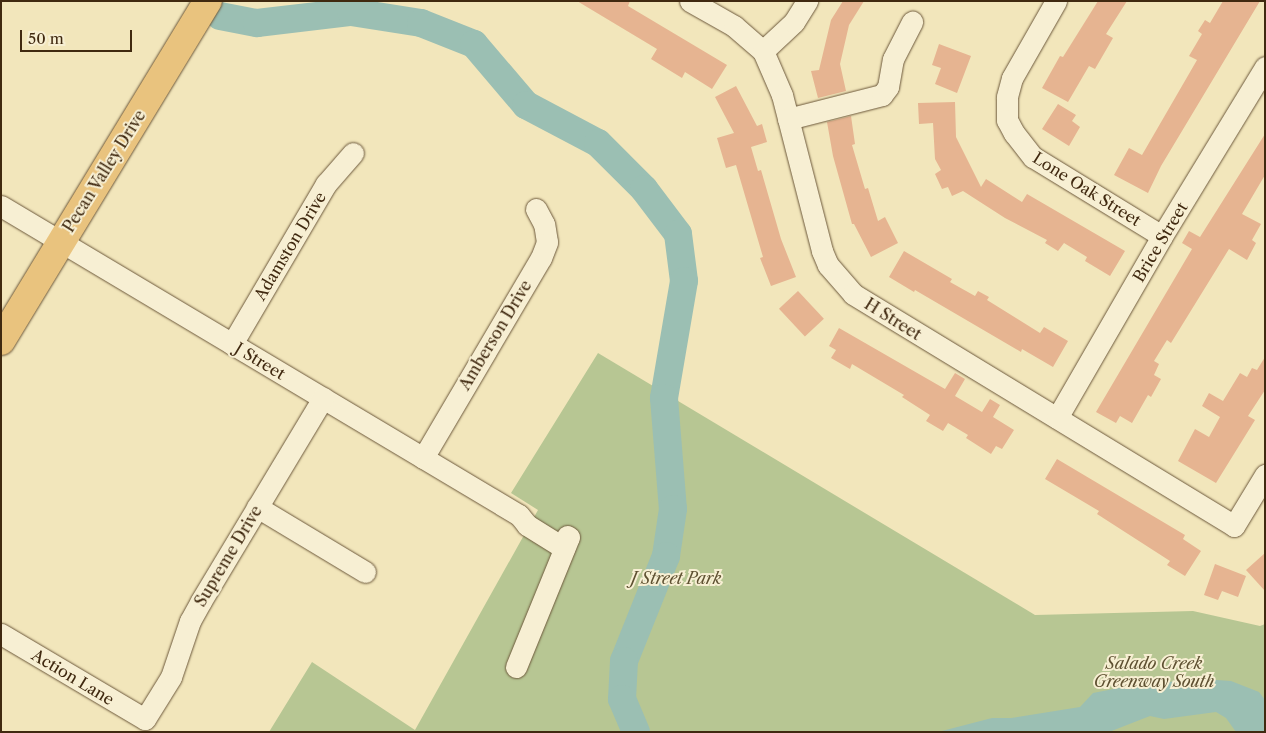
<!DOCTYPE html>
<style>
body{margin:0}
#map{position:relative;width:1266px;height:733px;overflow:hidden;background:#f2e6bb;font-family:"Libre Caslon Text",serif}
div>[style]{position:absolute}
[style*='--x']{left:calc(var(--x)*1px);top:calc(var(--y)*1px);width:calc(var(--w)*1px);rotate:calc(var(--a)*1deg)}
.green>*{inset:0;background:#b7c693}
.water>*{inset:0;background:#9bbfb3}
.river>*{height:28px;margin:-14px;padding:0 14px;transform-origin:14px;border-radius:14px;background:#9bbfb3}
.building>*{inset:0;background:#e6b491;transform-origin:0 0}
.roads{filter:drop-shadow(0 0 1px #6c583b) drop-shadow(0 0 1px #6c583b)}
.minor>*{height:21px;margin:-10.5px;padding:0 10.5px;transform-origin:10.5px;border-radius:10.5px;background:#f7efd3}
.major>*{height:28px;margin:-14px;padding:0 14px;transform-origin:14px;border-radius:14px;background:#e9c37e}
span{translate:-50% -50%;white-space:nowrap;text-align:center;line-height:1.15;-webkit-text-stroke:4px #f7efd3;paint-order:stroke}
.street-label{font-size:16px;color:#402910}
.park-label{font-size:16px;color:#5e5031;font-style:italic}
.frame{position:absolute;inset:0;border:2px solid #402910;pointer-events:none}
.scale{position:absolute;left:20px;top:30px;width:112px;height:22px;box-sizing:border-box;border:2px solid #402910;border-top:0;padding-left:6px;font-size:15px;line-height:18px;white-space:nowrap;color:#402910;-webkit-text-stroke:4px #f7efd3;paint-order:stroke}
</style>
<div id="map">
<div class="green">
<div style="clip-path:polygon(598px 353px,1035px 615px,1193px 611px,1260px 626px,1265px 624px,1265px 732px,269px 732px,312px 662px,415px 730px,538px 510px,511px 493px)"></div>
</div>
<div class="water">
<div style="clip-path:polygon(1202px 679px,1231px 681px,1259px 692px,1265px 700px,1265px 732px,1236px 732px,1226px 718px,1216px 712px,1164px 719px,1150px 716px,1109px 732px,938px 732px,992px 718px,1011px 718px,1080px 707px,1093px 693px,1134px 685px)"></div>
</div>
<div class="river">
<div style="--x:220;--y:16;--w:38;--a:11"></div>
<div style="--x:257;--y:23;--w:95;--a:-6.7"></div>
<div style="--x:351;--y:12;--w:71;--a:8.9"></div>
<div style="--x:421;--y:23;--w:57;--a:21.6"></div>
<div style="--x:474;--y:44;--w:80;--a:49.6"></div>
<div style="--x:526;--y:105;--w:81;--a:27.8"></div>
<div style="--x:598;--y:143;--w:65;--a:45"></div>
<div style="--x:644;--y:189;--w:56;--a:52.9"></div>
<div style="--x:678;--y:234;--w:47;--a:82.7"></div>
<div style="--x:684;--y:281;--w:119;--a:99.7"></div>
<div style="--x:664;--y:398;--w:111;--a:85.4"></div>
<div style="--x:673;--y:509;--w:48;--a:98.5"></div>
<div style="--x:666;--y:556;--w:113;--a:111.8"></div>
<div style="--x:624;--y:661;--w:38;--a:93"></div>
<div style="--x:622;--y:699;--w:36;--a:67"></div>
</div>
<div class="building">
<div style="clip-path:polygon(577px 1px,630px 1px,628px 6px,727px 65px,712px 89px,685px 72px,682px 78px,651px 59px,657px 49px)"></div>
<div style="clip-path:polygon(843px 1px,864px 1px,849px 25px,840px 64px,846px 91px,818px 98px,811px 71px,819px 70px,831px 20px)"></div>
<div style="clip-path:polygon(1098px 1px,1127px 1px,1106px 34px,1113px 38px,1095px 69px,1089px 66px,1068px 102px,1042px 88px,1060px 56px,1063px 57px)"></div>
<div style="clip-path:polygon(1223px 1px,1260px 1px,1161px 166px,1148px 193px,1114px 175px,1129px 148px,1142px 155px,1197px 60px,1189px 56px,1202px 34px,1198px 31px,1205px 20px,1210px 23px)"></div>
<div style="clip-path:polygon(939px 44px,971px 56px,957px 93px,935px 84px,941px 68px,932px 65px)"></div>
<div style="clip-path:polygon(736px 86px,757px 126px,762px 124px,767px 142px,751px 147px,758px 171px,761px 170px,781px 239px,796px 277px,771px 286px,760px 258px,763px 257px,736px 165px,726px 168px,717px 138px,734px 133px,715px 97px)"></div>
<div style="clip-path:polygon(955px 102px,956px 137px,981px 187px,986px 179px,1022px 202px,1027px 194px,1125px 251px,1110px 276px,1085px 261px,1087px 257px,1064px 243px,1058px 251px,1045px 243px,1047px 240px,1005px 218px,963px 191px,952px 196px,948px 187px,942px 189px,935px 174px,941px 170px,935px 159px,933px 123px,919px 124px,918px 103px)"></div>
<div style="clip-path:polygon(1058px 104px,1076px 115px,1072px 121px,1080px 127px,1069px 146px,1042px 129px)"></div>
<div style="clip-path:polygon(851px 116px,855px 144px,852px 145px,865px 189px,868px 188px,878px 221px,885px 217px,898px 243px,871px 257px,854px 224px,852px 224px,833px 156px,827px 122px)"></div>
<div style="clip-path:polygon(1265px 134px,1265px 175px,1242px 214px,1261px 224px,1252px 240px,1256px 243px,1247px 260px,1229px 249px,1171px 343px,1167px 340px,1154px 361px,1159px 364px,1154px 375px,1161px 379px,1151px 397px,1148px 395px,1132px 423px,1120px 416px,1116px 423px,1096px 412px,1192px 249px,1182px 243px,1189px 231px,1200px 237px)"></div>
<div style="clip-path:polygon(904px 251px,952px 279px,950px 282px,975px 296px,978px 291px,989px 297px,987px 300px,1040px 333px,1044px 327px,1068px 341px,1053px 367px,1022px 349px,1021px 352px,915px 290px,914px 292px,889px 277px)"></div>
<div style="left:798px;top:291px;width:38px;height:26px;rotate:47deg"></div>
<div style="clip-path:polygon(839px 328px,945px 389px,955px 373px,965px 379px,955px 396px,982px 412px,990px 399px,1000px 405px,993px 417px,1014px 430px,1002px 449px,996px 446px,991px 454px,966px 438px,968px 435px,948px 423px,943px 431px,926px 421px,930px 415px,902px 397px,904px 395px,852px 364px,850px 369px,831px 358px,836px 350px,829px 346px)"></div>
<div style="clip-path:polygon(1265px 357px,1265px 390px,1248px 416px,1255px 420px,1216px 483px,1178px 461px,1195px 429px,1209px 437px,1220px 417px,1202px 406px,1209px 393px,1223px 401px,1240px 373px,1247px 377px,1252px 368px,1257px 370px)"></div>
<div style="clip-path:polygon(1057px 459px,1185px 535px,1183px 539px,1201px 551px,1185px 576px,1167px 565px,1170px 561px,1097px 514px,1099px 511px,1045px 479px)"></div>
<div style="clip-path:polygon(1265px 553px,1265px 591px,1246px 570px)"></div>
<div style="clip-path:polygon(1215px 564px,1246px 576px,1238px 597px,1222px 591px,1218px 600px,1204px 595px)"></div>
</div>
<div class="roads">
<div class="minor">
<div style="--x:690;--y:1;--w:51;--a:29.6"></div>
<div style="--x:734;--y:26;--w:38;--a:41"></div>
<div style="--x:763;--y:51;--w:48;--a:66.6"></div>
<div style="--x:782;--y:95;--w:161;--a:75.6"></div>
<div style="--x:822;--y:251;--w:15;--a:67"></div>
<div style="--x:828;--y:265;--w:38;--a:49"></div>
<div style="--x:853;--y:294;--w:446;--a:31.3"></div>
<div style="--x:1234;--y:526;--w:60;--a:-58.7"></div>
<div style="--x:1056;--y:1;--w:89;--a:119.7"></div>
<div style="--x:1012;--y:78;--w:20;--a:105"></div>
<div style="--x:1007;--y:97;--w:23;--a:90"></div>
<div style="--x:1007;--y:120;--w:15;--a:62"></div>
<div style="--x:1014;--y:133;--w:31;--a:52"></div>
<div style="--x:1033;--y:157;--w:151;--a:31.5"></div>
<div style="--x:763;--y:51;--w:42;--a:-43.1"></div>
<div style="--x:794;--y:22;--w:25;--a:-58"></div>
<div style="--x:788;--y:119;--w:97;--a:-14.3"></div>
<div style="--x:882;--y:95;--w:10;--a:-53"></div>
<div style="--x:888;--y:87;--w:28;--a:-80"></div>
<div style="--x:893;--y:59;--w:42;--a:-62.8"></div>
<div style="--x:1;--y:206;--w:603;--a:30.82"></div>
<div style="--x:519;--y:515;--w:13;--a:51"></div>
<div style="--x:527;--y:525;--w:44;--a:31.9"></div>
<div style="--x:232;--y:344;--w:186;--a:-59.6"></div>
<div style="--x:326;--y:184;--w:41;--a:-48.9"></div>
<div style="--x:1057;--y:418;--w:210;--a:-60"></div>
<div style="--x:1162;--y:236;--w:198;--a:-58.6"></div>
<div style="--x:423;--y:458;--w:232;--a:-59.5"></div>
<div style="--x:541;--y:258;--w:17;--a:-69"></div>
<div style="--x:547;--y:242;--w:18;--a:-99"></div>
<div style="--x:544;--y:224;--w:17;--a:-118"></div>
<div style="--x:257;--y:507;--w:126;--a:31"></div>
<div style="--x:1;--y:634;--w:167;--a:30.6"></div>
<div style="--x:145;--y:719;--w:49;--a:-58.2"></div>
<div style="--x:171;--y:677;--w:59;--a:-71.3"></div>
<div style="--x:190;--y:621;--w:23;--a:-61"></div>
<div style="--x:201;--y:601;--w:237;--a:-59"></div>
<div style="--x:516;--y:667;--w:140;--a:-67.8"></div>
<div style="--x:569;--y:537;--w:2;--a:-153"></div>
</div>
<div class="major">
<div style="--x:1;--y:341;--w:398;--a:-58.7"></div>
</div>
</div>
<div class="street-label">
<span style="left:104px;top:171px;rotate:-58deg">Pecan Valley Drive</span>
<span style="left:1087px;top:189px;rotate:32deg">Lone Oak Street</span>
<span style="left:1160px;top:242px;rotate:-59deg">Brice Street</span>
<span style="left:290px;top:246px;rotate:-59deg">Adamston Drive</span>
<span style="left:893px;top:319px;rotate:32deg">H Street</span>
<span style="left:495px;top:335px;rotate:-59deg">Amberson Drive</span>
<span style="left:260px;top:361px;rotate:31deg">J Street</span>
<span style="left:228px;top:556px;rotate:-59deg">Supreme Drive</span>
<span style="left:73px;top:677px;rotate:31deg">Action Lane</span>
</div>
<div class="park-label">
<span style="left:676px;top:578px">J Street Park</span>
<span style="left:1154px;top:672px">Salado Creek<br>Greenway South</span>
</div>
<div class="frame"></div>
<div class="scale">50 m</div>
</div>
